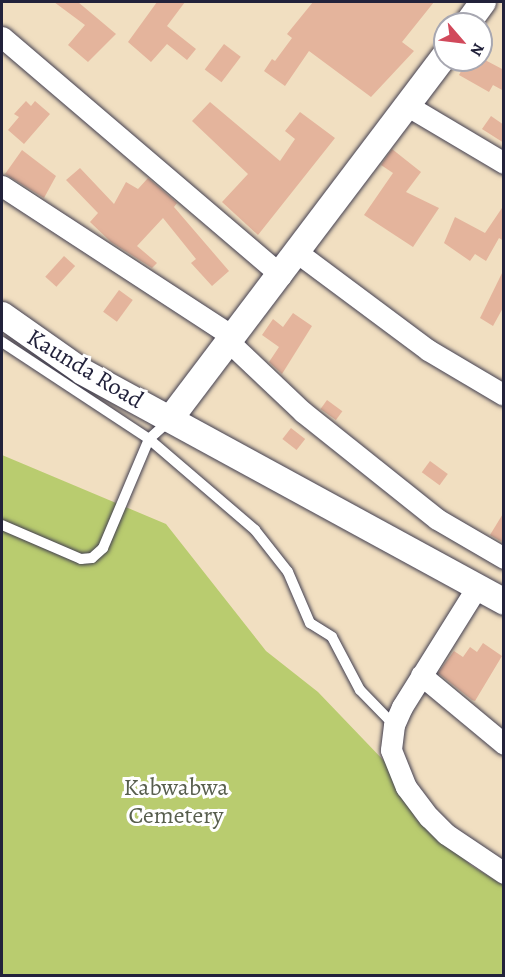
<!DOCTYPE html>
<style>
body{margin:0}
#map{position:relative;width:505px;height:977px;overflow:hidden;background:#f1dfc1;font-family:Alegreya,serif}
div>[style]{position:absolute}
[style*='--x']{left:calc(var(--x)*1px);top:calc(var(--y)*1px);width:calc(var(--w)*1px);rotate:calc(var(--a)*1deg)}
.green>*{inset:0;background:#b9cc6f}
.building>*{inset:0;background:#e4b49c;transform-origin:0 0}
.roads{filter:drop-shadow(0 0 2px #413e4f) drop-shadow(0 0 2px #413e4f)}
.service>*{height:10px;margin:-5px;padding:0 5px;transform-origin:5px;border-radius:5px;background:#fff}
.minor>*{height:21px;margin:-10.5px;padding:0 10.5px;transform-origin:10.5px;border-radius:10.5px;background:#fff}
.tertiary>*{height:26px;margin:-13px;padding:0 13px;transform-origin:13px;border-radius:13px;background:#fff}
span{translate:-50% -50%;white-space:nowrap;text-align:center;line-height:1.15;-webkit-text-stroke:6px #fff;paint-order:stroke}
.street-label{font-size:24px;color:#22223b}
.park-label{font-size:24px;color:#575e4d}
.frame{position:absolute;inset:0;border:3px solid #22223b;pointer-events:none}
.north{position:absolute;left:433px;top:12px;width:60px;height:60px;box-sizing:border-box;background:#fff;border:2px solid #a7a7b1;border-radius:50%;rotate:118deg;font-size:16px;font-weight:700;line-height:24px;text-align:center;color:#22223b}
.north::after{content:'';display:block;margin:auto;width:21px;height:27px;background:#d1495b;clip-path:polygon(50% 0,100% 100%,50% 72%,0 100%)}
</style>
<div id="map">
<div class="green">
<div style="clip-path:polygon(2px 455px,166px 524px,266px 651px,318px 692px,387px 764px,416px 819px,472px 866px,503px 885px,503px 975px,2px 975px)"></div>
</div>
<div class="building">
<div style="clip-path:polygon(54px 2px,78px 2px,116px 34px,88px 62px,68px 45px,85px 25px)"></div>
<div style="clip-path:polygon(157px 2px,185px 2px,167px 26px,196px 49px,187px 60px,167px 44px,151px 62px,128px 42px)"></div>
<div style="clip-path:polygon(313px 2px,434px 2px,402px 42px,414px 51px,371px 97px,309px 51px,285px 86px,264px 71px,272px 59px,275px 61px,292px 38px,287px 34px)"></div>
<div style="left:224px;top:44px;width:21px;height:32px;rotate:37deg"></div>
<div style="clip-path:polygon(467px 60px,485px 60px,504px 70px,504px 91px,493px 85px,489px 92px,459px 75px)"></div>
<div style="clip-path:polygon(26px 101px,31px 106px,35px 101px,50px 114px,24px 144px,8px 130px,19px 117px,14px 114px)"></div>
<div style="clip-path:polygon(210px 102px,280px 161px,295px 139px,285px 131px,300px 112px,335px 138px,258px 235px,222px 202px,248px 174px,192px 121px)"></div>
<div style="clip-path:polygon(491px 116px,504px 125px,504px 143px,482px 129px)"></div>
<div style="clip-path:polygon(392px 149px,421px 172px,406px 192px,439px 208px,413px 247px,364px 215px,393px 173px,381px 165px)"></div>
<div style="clip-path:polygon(22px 150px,56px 176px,44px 198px,5px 174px)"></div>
<div style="clip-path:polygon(80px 168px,114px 204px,126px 182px,138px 189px,148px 178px,177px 203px,174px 207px,229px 271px,212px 286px,191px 263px,196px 259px,163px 218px,137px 246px,157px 263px,152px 268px,111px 242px,90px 222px,98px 213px,66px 180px)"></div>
<div style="clip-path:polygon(504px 205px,504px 241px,499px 238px,486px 261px,475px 254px,470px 261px,444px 243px,455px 217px,485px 233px)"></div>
<div style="left:64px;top:256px;width:15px;height:28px;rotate:42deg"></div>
<div style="clip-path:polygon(504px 269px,504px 306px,493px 326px,480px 318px)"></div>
<div style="left:119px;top:290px;width:17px;height:27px;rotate:36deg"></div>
<div style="clip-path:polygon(293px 313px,312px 326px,282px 374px,269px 362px,279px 347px,262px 335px,273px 319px,283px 327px)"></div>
<div style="left:327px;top:400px;width:19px;height:11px;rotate:36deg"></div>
<div style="left:291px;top:428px;width:18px;height:14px;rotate:38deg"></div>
<div style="left:430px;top:461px;width:22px;height:14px;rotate:36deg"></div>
<div style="clip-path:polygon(504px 512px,504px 543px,490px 535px)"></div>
<div style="clip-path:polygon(483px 643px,502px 656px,475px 701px,472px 700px,438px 673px,454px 651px,463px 657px,470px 647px,477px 652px)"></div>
</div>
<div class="roads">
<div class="service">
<div style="--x:2;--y:342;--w:176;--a:33.4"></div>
<div style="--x:149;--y:439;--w:140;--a:40.6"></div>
<div style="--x:255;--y:530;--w:53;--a:51.8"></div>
<div style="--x:288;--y:572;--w:56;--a:66.7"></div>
<div style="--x:310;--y:623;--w:26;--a:32"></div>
<div style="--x:332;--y:637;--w:60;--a:62.2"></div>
<div style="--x:360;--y:690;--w:49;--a:45.8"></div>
<div style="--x:2;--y:525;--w:86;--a:23.3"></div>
<div style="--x:81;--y:559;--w:11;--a:-5"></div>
<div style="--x:92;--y:558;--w:15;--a:-42"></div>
<div style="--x:103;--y:548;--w:118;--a:-67.1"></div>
<div style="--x:149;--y:439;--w:28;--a:-42"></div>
</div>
<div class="minor">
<div style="--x:2;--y:37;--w:367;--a:40.5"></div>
<div style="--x:408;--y:106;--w:112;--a:30.7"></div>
<div style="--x:2;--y:186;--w:273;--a:33.1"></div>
<div style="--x:298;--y:253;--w:162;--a:36.7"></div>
<div style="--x:428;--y:350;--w:88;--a:30.6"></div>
<div style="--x:227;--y:340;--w:105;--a:43.5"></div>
<div style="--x:303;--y:412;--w:171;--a:38.6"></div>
<div style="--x:437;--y:519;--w:78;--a:30.2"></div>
<div style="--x:477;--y:587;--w:142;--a:122"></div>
<div style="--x:402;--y:707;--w:20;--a:114"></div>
<div style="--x:394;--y:725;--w:25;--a:97"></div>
<div style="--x:391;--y:750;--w:40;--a:68"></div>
<div style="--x:406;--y:787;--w:38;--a:53"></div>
<div style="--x:429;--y:817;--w:24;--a:45"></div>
<div style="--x:446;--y:834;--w:70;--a:33.9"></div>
<div style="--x:421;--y:675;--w:108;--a:39.7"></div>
</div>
<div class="tertiary">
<div style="--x:467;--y:24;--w:27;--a:-54"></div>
<div style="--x:2;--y:315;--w:99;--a:35.1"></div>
<div style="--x:83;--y:372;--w:480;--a:28.6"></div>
<div style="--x:170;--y:419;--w:456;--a:-52.9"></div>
</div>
</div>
<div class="street-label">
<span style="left:85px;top:369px;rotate:31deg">Kaunda Road</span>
</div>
<div class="park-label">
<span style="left:176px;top:802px">Kabwabwa<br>Cemetery</span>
</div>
<div class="frame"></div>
<div class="north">N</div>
</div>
